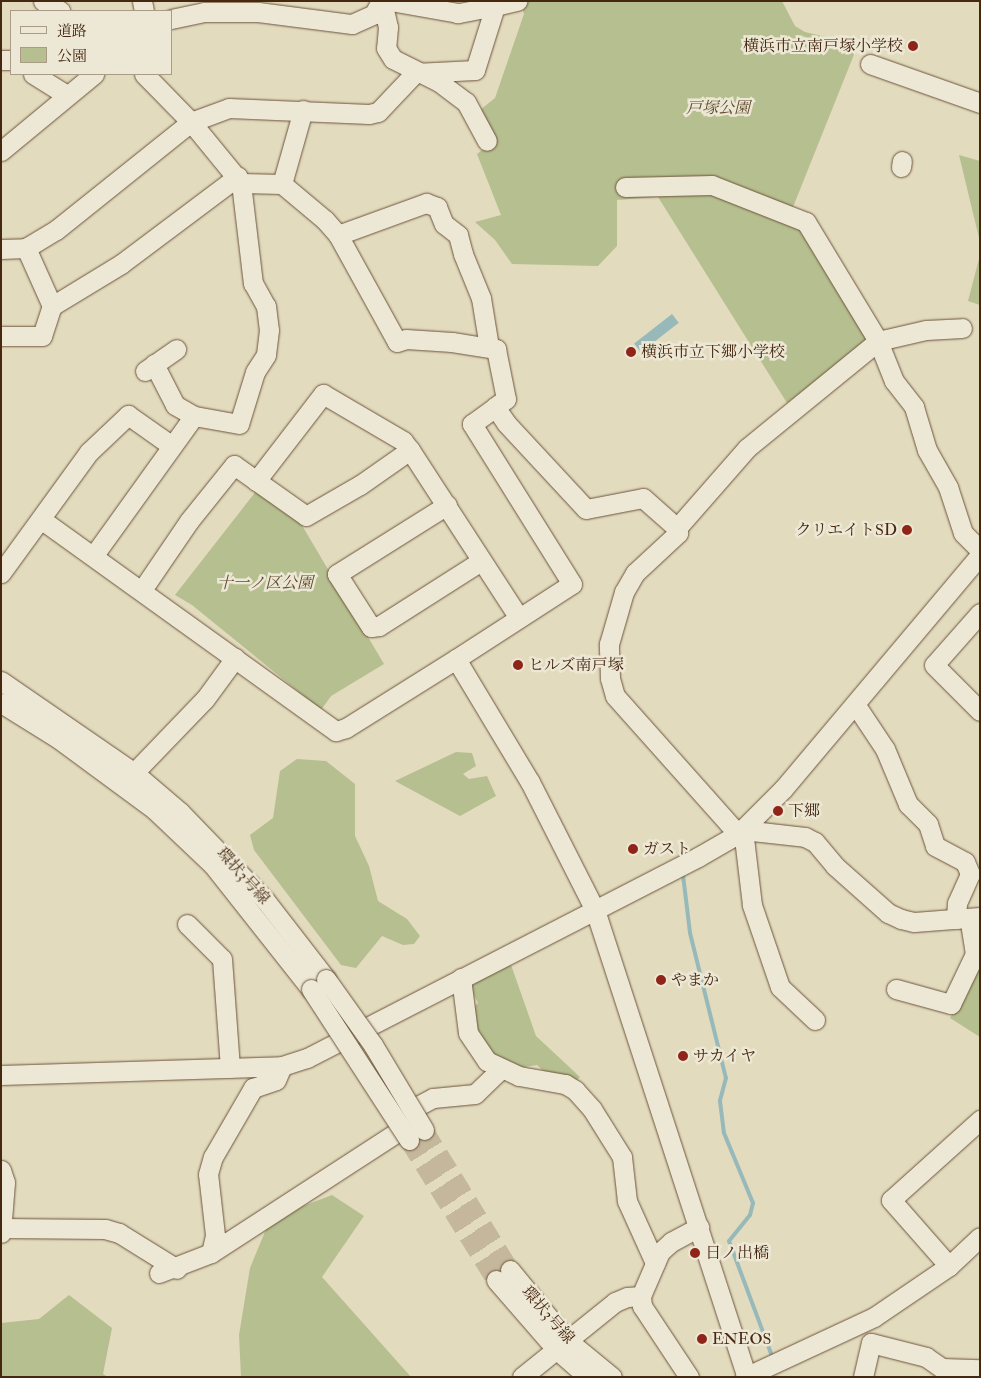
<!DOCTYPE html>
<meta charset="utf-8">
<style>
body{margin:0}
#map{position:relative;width:981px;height:1378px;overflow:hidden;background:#e3dbbe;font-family:"IM FELL Double Pica","Noto Serif JP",serif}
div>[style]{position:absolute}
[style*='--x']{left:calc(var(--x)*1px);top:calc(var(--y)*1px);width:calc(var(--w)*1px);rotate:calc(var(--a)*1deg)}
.green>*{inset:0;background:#b6bf8f}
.water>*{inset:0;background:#98b9ba;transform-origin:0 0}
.stream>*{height:4px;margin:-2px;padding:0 2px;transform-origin:2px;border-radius:2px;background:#98b9ba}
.minor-tunnel>*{height:19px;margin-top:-9.5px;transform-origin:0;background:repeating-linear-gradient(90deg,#c4b79b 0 19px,transparent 0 28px)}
.roads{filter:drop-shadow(0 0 1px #6d543c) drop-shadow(0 0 1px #6d543c)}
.minor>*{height:19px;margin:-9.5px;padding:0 9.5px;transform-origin:9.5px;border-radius:9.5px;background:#ede8d5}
.bridges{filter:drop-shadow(0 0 1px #6d543c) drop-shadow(0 0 1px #6d543c)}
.minor-bridge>*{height:19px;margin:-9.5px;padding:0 9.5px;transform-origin:9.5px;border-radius:9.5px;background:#ede8d5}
.dots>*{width:14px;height:14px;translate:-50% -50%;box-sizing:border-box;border:2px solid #ede8d5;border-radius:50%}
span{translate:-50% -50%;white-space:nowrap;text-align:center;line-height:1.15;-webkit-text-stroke:5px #ede8d5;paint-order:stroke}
.poi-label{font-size:16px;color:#462710}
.right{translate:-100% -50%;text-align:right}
.left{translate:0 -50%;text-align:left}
.park-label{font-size:16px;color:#624d30;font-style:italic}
.street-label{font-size:16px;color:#462710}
.frame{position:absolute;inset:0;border:2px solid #462710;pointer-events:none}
.legend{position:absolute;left:10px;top:10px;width:162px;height:65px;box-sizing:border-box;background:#ede8d5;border:1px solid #aa9b86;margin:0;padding:6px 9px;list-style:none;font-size:15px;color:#462710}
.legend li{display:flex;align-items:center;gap:10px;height:25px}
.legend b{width:25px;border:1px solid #aa9b86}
</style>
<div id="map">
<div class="green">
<div style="clip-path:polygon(520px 1px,782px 1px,795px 26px,805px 32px,835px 39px,855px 52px,793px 207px,872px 338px,787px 403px,658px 197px,617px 200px,617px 246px,598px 266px,512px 264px,495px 240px,475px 222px,501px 215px,477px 154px,490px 144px,480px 110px,495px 98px,524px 14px)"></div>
<div style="clip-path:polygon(959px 155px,980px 161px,980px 242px)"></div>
<div style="clip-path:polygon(980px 255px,980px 305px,968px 301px)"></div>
<div style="clip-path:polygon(257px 490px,300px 522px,384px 664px,331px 696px,321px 710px,192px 605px,175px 595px)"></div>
<div style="clip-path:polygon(456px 752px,472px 753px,476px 766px,463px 774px,469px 779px,487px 776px,496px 796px,460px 816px,395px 781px)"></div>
<div style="clip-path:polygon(297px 759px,326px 761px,355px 784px,355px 836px,369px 866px,378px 901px,407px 919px,420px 936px,414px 944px,403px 945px,382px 936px,356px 968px,341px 965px,254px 850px,250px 835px,273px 818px,280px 771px)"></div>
<div style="clip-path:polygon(510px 962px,536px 1036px,580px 1077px,572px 1085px,549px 1076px,537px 1065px,518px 1068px,495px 1059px,481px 1040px,468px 1013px,478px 1003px,469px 985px)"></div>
<div style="clip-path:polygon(980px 963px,980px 1037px,950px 1018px)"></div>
<div style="clip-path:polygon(332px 1195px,364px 1216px,322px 1277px,411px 1377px,241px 1377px,239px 1335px,250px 1268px,267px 1227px,285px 1213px)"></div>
<div style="clip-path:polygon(69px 1295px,112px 1328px,103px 1374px,108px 1377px,1px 1377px,1px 1323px,39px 1319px)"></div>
</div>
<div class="water">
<div style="left:672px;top:314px;width:11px;height:48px;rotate:52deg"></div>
</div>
<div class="stream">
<div style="--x:683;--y:875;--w:58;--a:83.1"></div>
<div style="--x:690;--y:933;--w:149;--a:76.1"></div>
<div style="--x:726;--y:1078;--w:24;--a:105"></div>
<div style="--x:720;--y:1101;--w:32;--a:83"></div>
<div style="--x:724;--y:1133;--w:76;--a:67.5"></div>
<div style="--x:753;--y:1203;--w:12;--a:104"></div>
<div style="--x:750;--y:1215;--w:33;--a:129"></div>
<div style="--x:729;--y:1241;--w:123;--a:69.5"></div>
</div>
<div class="minor-tunnel">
<div style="--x:424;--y:1130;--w:164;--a:58.4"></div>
<div style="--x:409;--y:1140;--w:165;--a:58.1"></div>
</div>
<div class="roads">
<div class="minor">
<div style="--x:43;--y:1;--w:20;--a:30"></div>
<div style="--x:142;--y:1;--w:10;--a:79"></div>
<div style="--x:382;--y:1;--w:27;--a:77"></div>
<div style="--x:388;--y:27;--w:21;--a:95"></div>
<div style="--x:386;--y:48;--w:13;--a:58"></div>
<div style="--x:393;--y:59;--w:51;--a:26.6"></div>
<div style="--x:439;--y:82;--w:34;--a:37"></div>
<div style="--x:466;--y:102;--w:44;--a:61.7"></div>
<div style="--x:495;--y:6;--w:23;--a:-13"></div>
<div style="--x:171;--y:19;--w:34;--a:-12"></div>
<div style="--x:204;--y:12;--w:54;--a:0"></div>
<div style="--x:258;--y:12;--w:95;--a:7.3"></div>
<div style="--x:352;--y:24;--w:24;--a:-24"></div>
<div style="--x:374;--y:14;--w:15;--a:-62"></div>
<div style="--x:1;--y:60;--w:10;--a:0"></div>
<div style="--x:870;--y:64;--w:117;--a:19.5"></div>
<div style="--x:33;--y:74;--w:39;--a:32"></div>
<div style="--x:144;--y:74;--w:67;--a:45.6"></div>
<div style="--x:191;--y:122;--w:79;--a:50.7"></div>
<div style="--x:241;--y:183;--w:101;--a:83.2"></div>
<div style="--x:253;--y:283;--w:26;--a:61"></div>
<div style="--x:266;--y:306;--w:24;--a:83"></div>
<div style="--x:269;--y:330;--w:25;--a:97"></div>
<div style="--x:266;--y:355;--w:20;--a:123"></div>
<div style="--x:255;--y:372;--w:54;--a:107.1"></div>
<div style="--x:239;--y:424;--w:46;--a:-169.9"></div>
<div style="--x:194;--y:416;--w:22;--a:-150"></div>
<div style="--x:175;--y:405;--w:46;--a:-117.1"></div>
<div style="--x:1;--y:151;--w:121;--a:-39.6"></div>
<div style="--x:901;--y:167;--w:6;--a:-81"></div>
<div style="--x:241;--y:183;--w:41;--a:1.4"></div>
<div style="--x:282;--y:184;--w:56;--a:39.9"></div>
<div style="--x:325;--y:220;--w:20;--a:49"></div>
<div style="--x:338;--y:235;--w:122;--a:61.1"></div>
<div style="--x:397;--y:342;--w:9;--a:-18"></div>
<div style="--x:406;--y:339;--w:46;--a:3.7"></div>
<div style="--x:452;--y:342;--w:45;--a:9"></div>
<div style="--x:496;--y:349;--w:51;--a:78.7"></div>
<div style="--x:506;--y:399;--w:14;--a:144"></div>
<div style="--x:282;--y:184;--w:77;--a:-74.2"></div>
<div style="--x:625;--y:187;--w:87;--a:-1.3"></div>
<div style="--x:712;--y:185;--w:101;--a:21.5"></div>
<div style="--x:806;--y:222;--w:139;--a:58.8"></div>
<div style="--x:878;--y:341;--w:43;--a:68.2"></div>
<div style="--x:894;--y:381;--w:33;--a:52"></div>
<div style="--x:914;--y:407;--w:45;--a:73.2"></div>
<div style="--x:927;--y:450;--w:43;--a:60.4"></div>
<div style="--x:948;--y:487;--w:48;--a:71.9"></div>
<div style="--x:963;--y:533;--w:24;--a:45"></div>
<div style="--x:338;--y:235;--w:94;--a:-20"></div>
<div style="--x:426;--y:203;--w:12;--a:20"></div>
<div style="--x:437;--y:207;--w:18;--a:68"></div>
<div style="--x:444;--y:224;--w:18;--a:38"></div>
<div style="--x:458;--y:235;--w:20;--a:75"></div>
<div style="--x:463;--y:254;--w:48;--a:67.8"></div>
<div style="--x:481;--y:298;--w:50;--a:80.7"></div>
<div style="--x:1;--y:249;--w:25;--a:-2"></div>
<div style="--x:26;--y:248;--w:35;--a:-31"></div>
<div style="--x:56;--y:230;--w:173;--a:-38.7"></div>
<div style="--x:191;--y:122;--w:40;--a:-20.2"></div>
<div style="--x:229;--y:108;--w:140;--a:2.5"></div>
<div style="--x:369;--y:114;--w:9;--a:-13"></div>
<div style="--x:378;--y:112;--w:54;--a:-46.5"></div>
<div style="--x:415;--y:73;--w:60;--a:-2.9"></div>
<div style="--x:475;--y:70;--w:67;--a:-72.6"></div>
<div style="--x:495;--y:6;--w:38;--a:169"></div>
<div style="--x:458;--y:13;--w:69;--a:-170"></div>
<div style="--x:52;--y:306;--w:81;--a:-31.3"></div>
<div style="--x:121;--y:264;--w:146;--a:-36.9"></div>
<div style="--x:1;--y:336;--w:41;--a:0"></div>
<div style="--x:42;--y:336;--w:32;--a:-72"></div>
<div style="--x:52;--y:306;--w:64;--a:-114.1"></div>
<div style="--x:145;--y:371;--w:38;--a:-35"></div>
<div style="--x:256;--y:481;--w:110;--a:-52.4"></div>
<div style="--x:323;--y:394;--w:93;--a:30.4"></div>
<div style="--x:403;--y:441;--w:11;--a:52"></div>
<div style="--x:447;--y:505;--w:130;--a:147.9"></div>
<div style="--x:337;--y:574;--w:63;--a:57.3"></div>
<div style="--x:371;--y:627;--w:8;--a:-7"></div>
<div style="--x:379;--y:626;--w:121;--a:-32.5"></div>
<div style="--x:42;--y:520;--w:362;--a:35.7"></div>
<div style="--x:336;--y:731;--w:10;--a:-17"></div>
<div style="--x:346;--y:728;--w:130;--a:-32.1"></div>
<div style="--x:456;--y:659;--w:138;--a:-32.9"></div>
<div style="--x:572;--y:584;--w:189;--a:-122"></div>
<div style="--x:472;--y:424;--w:29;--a:-36"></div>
<div style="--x:495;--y:407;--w:19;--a:55"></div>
<div style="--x:506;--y:423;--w:117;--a:47.1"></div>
<div style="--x:586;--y:509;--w:58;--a:-10.9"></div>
<div style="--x:643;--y:498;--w:45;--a:41.4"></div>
<div style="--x:94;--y:555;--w:171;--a:-54.3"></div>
<div style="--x:1;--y:573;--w:150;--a:-54"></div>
<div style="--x:89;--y:452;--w:54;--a:-43.5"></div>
<div style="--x:128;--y:415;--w:54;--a:35.2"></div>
<div style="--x:142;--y:590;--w:83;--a:-55.7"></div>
<div style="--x:189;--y:521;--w:72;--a:-51.2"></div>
<div style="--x:234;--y:465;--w:88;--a:35.3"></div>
<div style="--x:306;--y:516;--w:62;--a:-29.9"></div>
<div style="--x:360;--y:485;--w:61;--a:-35"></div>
<div style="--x:410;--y:450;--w:200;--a:57"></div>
<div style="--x:980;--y:613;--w:69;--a:131.5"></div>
<div style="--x:934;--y:665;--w:65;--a:45"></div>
<div style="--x:456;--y:659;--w:144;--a:59"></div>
<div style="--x:530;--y:782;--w:144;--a:63.1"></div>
<div style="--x:595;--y:910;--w:491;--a:72"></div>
<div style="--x:1;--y:681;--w:160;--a:34.6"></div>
<div style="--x:133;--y:772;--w:62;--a:40.4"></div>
<div style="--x:180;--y:812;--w:122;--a:46"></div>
<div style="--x:265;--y:900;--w:100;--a:52.3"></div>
<div style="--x:1;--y:703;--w:68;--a:31.8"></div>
<div style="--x:59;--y:739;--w:118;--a:36.4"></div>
<div style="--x:154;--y:809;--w:81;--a:43.5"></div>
<div style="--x:213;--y:865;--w:158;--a:51.7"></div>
<div style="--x:855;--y:704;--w:54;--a:56.3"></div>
<div style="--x:885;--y:749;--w:60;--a:67.3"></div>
<div style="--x:908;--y:804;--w:28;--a:45"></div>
<div style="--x:928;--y:824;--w:23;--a:72"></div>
<div style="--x:935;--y:846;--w:34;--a:28"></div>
<div style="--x:965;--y:862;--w:13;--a:67"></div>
<div style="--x:970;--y:874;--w:32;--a:114"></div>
<div style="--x:957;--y:903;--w:16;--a:94"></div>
<div style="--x:125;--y:782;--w:115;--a:-46.1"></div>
<div style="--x:205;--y:699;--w:51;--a:-53.8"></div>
<div style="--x:738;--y:834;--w:185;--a:-131.7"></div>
<div style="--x:615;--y:696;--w:19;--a:-106"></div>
<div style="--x:610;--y:678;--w:34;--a:-92"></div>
<div style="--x:609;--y:644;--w:54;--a:-73.9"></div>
<div style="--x:624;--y:592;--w:22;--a:-60"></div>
<div style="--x:635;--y:573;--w:59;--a:-42.9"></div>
<div style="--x:678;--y:533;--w:5;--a:-101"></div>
<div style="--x:677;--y:528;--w:106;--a:-48.8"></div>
<div style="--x:747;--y:448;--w:169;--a:-39.2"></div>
<div style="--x:878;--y:341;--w:49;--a:-12.9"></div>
<div style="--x:926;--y:330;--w:36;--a:-3"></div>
<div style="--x:187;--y:924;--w:49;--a:45"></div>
<div style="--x:222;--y:959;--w:109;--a:85.8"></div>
<div style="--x:461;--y:978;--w:55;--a:82.7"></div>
<div style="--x:468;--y:1033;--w:34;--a:56"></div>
<div style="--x:487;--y:1061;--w:35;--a:25"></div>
<div style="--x:519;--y:1076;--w:47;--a:9.9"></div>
<div style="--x:565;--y:1084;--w:12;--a:31"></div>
<div style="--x:575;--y:1090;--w:25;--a:48"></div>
<div style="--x:592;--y:1109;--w:57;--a:58"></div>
<div style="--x:622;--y:1157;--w:44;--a:83.5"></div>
<div style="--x:627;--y:1201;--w:68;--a:65.7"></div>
<div style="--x:896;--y:989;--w:57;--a:15.3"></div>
<div style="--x:951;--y:1004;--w:55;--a:-64.4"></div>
<div style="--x:975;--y:954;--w:36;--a:-99"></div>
<div style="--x:815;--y:1020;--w:48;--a:-136.7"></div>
<div style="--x:780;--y:987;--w:87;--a:-108.9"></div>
<div style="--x:752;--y:905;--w:76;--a:-96.8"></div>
<div style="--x:743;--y:830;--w:62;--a:6.4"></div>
<div style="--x:805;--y:837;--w:11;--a:27"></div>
<div style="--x:815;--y:842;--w:31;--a:50"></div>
<div style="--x:835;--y:866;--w:71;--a:41.6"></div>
<div style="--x:888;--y:913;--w:14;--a:25"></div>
<div style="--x:901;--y:919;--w:13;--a:13"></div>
<div style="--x:914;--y:922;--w:66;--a:-4.3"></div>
<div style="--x:1;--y:1075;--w:281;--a:-1.8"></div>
<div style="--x:282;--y:1066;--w:26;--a:-18"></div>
<div style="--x:307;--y:1058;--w:440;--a:-27.2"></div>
<div style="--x:698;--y:857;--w:46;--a:-29.9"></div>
<div style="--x:738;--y:834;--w:64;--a:-45"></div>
<div style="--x:783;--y:789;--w:306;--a:-49.9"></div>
<div style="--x:1;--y:1170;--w:13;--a:72"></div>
<div style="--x:5;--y:1182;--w:51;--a:94.5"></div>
<div style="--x:3;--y:1228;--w:102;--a:0.6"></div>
<div style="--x:105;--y:1229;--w:15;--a:16"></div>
<div style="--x:119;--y:1233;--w:68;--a:31.8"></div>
<div style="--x:211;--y:1253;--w:18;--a:-77"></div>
<div style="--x:215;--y:1235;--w:61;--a:-96.5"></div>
<div style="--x:208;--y:1174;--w:18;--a:-74"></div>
<div style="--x:213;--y:1157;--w:80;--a:-59.9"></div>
<div style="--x:253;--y:1088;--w:24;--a:-19"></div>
<div style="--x:276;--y:1080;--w:15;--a:-67"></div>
<div style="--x:949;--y:1266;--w:88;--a:-131.3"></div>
<div style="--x:891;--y:1200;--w:120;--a:-42"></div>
<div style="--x:510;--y:1270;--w:90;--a:50.8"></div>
<div style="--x:567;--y:1340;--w:58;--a:39.4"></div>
<div style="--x:159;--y:1273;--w:56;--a:-21"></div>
<div style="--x:211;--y:1253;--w:231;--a:-33"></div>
<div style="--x:405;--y:1127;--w:21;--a:-65"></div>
<div style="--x:414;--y:1108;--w:21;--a:-28"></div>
<div style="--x:433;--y:1098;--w:42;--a:-5.4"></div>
<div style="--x:475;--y:1094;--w:36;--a:-44"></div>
<div style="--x:496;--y:1280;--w:91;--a:49"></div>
<div style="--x:556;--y:1349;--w:43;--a:41.2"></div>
<div style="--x:522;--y:1377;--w:119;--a:-38.9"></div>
<div style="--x:615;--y:1302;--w:13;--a:-23"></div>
<div style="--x:627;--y:1297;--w:14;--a:-4"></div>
<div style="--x:689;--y:1377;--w:85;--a:-123.5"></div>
<div style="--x:642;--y:1306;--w:10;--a:-96"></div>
<div style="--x:641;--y:1296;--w:48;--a:-66.6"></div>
<div style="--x:660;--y:1252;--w:15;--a:-42"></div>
<div style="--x:671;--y:1242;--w:32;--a:-28"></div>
<div style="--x:745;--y:1377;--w:142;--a:-24.9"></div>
<div style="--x:874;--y:1317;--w:91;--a:-34.2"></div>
<div style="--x:949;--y:1266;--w:42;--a:-43.1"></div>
<div style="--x:863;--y:1377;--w:35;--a:-77"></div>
<div style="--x:871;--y:1343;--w:57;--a:14.3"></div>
<div style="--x:926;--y:1357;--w:19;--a:35"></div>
<div style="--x:942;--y:1368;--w:38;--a:2"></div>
</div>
</div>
<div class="bridges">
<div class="minor-bridge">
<div style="--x:326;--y:979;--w:81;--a:54.5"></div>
<div style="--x:373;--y:1045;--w:99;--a:59"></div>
<div style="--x:311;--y:989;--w:180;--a:57"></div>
</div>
</div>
<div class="dots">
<div style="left:913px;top:46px;background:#8f2418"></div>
<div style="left:631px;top:352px;background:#8f2418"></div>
<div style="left:907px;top:530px;background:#8f2418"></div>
<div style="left:518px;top:665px;background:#8f2418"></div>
<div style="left:778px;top:811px;background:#8f2418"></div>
<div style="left:633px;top:849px;background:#8f2418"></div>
<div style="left:661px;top:980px;background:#8f2418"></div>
<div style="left:683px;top:1056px;background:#8f2418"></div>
<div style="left:695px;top:1253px;background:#8f2418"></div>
<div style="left:702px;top:1339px;background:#8f2418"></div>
</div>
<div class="poi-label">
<span class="right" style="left:903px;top:46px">横浜市立南戸塚小学校</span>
<span class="left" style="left:641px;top:352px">横浜市立下郷小学校</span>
<span class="right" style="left:897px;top:530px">クリエイトSD</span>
<span class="left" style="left:528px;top:665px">ヒルズ南戸塚</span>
<span class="left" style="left:788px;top:811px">下郷</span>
<span class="left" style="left:643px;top:849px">ガスト</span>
<span class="left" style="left:671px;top:980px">やまか</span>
<span class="left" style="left:693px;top:1056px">サカイヤ</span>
<span class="left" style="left:705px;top:1253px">日ノ出橋</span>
<span class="left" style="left:712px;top:1339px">ENEOS</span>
</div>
<div class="park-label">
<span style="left:718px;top:108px">戸塚公園</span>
<span style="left:265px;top:583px">十一ノ区公園</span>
</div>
<div class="street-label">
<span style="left:243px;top:876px;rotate:48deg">環状3号線</span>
<span style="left:548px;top:1315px;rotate:49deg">環状3号線</span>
</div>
<div class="frame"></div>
<ul class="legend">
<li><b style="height:6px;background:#ede8d5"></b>道路</li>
<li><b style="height:14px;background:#b6bf8f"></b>公園</li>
</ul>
</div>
